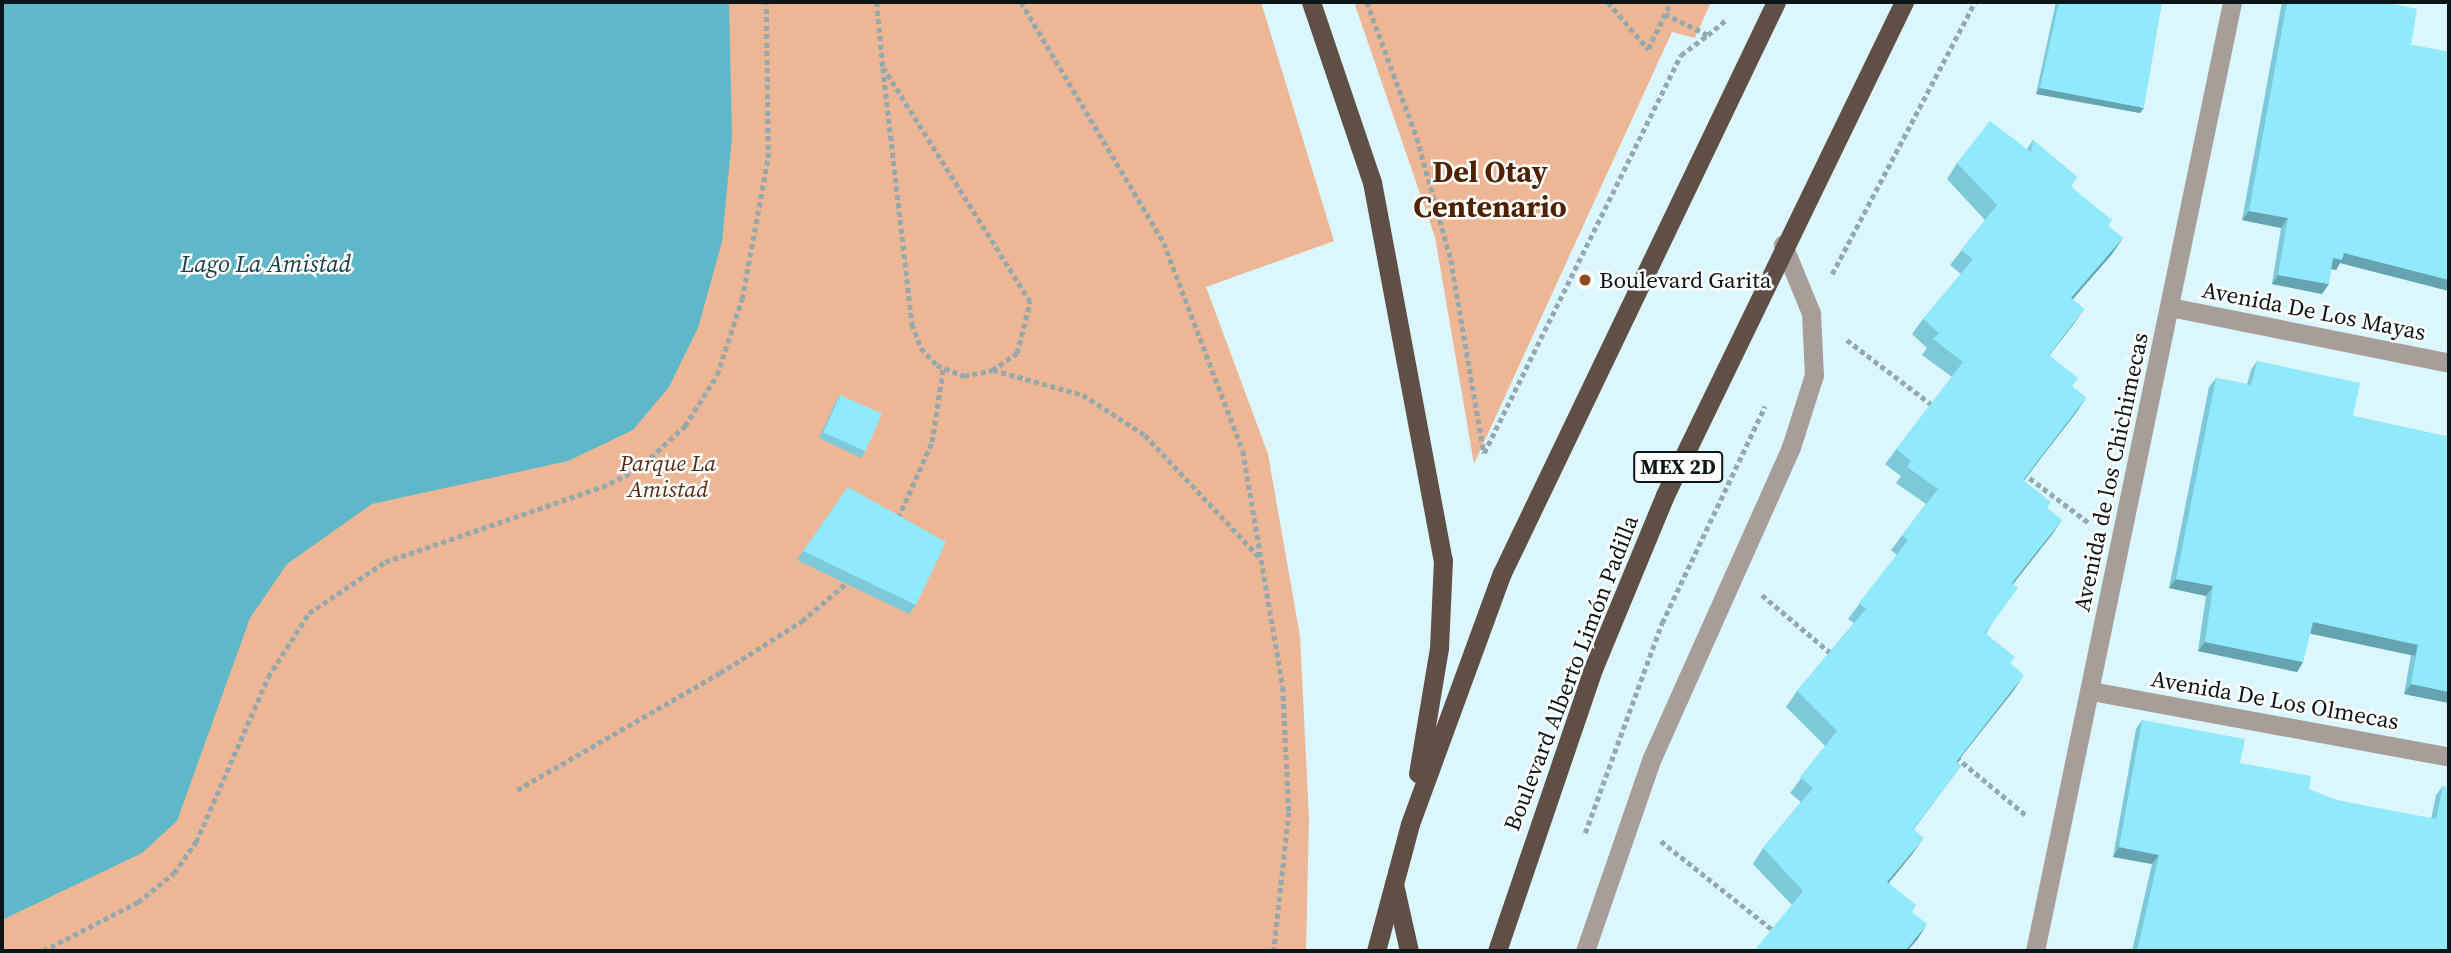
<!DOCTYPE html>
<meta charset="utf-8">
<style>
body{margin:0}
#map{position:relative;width:2451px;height:953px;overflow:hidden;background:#dbf7fd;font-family:"Source Serif 4",serif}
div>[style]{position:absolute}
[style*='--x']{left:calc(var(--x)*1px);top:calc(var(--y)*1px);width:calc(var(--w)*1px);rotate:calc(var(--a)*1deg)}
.green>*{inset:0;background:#edb796}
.water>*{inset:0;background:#5fb8ca}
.path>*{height:4.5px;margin-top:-2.25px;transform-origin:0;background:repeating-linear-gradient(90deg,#94a9ae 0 5px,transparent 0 8.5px)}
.service>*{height:19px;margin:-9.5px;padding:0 9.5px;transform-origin:9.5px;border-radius:9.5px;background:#a79e99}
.minor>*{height:19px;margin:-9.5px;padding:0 9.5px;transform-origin:9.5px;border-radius:9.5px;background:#a79e99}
.trunk>*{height:19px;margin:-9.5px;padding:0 9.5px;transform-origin:9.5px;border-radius:9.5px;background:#604f44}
.wall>*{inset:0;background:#7dc8d9}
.shaded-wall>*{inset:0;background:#66a3b0;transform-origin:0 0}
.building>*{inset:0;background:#91e9fc;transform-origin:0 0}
.dots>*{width:19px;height:19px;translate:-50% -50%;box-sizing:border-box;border:4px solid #fefefe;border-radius:50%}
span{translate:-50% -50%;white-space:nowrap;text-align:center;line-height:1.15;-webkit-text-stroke:5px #fefefe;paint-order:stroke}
.shield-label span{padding:2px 5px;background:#fefefe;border:2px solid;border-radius:5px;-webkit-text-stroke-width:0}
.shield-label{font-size:21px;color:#0c1618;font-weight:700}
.poi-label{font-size:23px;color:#0c1618}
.left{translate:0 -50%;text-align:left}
.street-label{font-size:23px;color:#0c1618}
.park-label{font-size:23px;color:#572e13;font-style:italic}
.water-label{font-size:24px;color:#184149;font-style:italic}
.district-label{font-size:30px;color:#4e2100;font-weight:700}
.frame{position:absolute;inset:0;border:4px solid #0c1618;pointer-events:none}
</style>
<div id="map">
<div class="green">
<div style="clip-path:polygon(2px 2px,1261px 2px,1334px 241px,1206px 287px,1268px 454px,1300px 636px,1309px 818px,1306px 951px,2px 951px)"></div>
<div style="clip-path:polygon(1354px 2px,1711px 2px,1695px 38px,1672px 32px,1474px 464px,1435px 237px)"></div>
</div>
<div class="water">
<div style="clip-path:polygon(2px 2px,729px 2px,732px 137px,722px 242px,698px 328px,669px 387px,633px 430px,568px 461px,372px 504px,287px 564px,250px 618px,177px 821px,142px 853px,2px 920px)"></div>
</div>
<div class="path">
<div style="--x:877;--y:2;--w:66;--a:84.8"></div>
<div style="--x:883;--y:68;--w:258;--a:83.5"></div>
<div style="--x:912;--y:324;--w:26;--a:69"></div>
<div style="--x:921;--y:348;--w:23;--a:47"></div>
<div style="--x:937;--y:365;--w:29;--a:22"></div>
<div style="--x:964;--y:376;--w:29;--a:-12"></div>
<div style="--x:992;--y:370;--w:30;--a:-34"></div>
<div style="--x:1017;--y:353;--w:53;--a:-75.7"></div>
<div style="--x:1030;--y:302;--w:276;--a:-122.1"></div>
<div style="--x:1021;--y:2;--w:280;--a:59.3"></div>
<div style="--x:1164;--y:243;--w:222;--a:69.2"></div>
<div style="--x:1243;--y:451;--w:239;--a:80.4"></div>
<div style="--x:1283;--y:687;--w:125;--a:87.3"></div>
<div style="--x:1289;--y:812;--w:140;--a:96.2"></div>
<div style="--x:1367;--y:2;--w:145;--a:69.8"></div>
<div style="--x:1417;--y:138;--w:127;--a:74.4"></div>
<div style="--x:1451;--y:260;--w:196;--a:80.3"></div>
<div style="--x:1484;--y:453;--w:444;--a:-63.7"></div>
<div style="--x:1681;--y:55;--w:34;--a:-37"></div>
<div style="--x:1608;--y:2;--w:62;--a:49.6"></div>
<div style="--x:1648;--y:49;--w:52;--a:-63.9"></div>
<div style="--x:1665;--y:14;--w:48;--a:26"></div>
<div style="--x:1708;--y:35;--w:25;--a:-40"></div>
<div style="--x:1832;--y:274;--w:307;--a:-62.3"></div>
<div style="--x:1847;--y:340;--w:111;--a:37.3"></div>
<div style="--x:993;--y:370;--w:93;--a:15.5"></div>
<div style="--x:1083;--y:395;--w:74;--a:32.8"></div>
<div style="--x:1145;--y:435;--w:170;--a:46.9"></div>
<div style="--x:2023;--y:473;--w:83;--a:37.1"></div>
<div style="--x:898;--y:518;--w:83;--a:-65.9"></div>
<div style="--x:932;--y:442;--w:75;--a:-81.5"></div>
<div style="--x:1762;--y:595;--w:93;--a:40.2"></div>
<div style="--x:1956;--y:757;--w:92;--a:39.7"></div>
<div style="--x:517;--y:790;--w:234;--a:-30"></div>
<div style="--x:720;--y:673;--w:97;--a:-32.4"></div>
<div style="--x:802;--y:621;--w:63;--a:-40.5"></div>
<div style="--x:1585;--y:833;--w:224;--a:-69.9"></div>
<div style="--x:1662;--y:623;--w:240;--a:-64.6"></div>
<div style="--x:1661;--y:841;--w:144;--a:38.5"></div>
<div style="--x:43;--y:951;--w:107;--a:-27.3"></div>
<div style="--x:138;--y:902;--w:46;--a:-38.9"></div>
<div style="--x:174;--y:873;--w:38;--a:-55"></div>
<div style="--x:196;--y:842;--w:180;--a:-66.4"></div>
<div style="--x:268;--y:677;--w:76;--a:-57.4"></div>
<div style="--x:309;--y:613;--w:92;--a:-33.9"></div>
<div style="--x:385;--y:562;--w:230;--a:-19.1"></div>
<div style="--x:602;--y:487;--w:40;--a:-26.6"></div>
<div style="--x:638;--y:469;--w:64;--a:-42.5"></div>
<div style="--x:685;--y:426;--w:60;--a:-57.9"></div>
<div style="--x:717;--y:375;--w:80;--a:-71.8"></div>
<div style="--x:742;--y:299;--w:143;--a:-79.6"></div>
<div style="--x:768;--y:158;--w:156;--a:-90.7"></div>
</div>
<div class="service">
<div style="--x:1585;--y:951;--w:204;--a:-70.9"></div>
<div style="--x:1652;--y:758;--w:341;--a:-65.9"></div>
<div style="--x:1791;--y:447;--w:76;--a:-72.3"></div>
<div style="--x:1814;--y:375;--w:62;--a:-92.8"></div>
<div style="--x:1811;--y:313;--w:74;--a:-112.4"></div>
</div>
<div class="minor">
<div style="--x:2170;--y:307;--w:285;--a:11.3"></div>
<div style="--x:2091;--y:691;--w:364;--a:10.4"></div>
<div style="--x:2035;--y:951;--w:969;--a:-78.27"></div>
</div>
<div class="trunk">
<div style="--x:1311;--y:2;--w:190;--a:71.3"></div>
<div style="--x:1372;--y:182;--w:385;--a:79.4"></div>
<div style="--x:1443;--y:560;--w:88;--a:92.6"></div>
<div style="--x:1439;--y:648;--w:127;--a:99.5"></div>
<div style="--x:1394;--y:884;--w:69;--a:77.4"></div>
<div style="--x:1376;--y:951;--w:131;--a:-75"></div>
<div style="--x:1410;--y:824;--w:267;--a:-69.9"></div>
<div style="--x:1502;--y:573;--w:633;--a:-64.37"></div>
<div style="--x:1497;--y:951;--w:298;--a:-71.2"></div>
<div style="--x:1593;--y:669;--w:188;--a:-67.5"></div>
<div style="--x:1665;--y:495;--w:548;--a:-64.14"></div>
</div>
<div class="wall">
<div style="clip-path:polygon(2056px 2px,2162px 2px,2140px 113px,2036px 94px)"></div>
<div style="clip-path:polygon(2282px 2px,2384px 2px,2411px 45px,2449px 52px,2449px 291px,2340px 263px,2336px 270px,2332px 269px,2322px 294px,2272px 284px,2281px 228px,2242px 220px)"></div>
<div style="clip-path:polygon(2033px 140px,2077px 177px,2071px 186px,2108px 226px,2123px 238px,2112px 254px,2072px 299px,2084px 309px,2049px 355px,2072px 386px,2086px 398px,2024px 481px,2047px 508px,2062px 520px,2013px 584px,1986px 634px,2010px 663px,2014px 690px,1957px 762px,1961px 766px,1914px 829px,1913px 853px,1889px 883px,1912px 912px,1917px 940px,1792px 905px,1753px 864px,1763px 848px,1801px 802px,1790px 793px,1825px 746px,1786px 707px,1797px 691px,1854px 623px,1848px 619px,1897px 555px,1891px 550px,1926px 504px,1896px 483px,1901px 476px,1885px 464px,1952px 377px,1922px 355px,1927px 348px,1912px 334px,1923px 319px,1961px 274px,1950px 265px,1985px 220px,1947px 179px,1957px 163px,2027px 149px)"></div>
<div style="clip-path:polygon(2257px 361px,2353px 416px,2449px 437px,2449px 703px,2404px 694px,2411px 655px,2310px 633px,2303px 662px,2297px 672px,2198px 651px,2206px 596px,2169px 588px,2209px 387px,2216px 378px,2247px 384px,2251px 370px)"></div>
<div style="clip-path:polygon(840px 395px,865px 452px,861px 458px,819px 438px,836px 401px)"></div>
<div style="clip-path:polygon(848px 487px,916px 605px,909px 614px,797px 560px)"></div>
<div style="clip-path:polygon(2142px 720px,2240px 763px,2336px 800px,2431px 819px,2436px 795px,2443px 786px,2449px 951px,2132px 951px,2152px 864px,2113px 857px,2136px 729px)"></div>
</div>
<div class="shaded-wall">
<div style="clip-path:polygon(2040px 88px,2144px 108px,2140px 113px,2036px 94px)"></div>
<div style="clip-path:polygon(2249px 211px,2288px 218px,2281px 228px,2242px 220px)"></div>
<div style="clip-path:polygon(2123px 238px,2112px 254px,2060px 314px,2071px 298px)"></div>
<div style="clip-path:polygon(2344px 253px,2449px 280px,2449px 291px,2340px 263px,2336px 270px,2327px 268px,2333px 258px)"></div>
<div style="clip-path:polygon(2278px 275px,2329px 284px,2322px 294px,2272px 284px)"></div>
<div style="clip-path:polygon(2084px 309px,2073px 325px,2038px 370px,2049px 355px)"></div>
<div style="clip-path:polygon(2086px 398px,2076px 413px,2012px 495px,2023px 480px)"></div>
<div style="clip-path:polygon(2062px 520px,2051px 536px,2001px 599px,2012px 583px)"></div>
<div style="clip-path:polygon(2176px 579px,2213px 586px,2206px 596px,2169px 588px)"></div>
<div style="left:2313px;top:622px;width:107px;height:12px;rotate:12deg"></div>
<div style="clip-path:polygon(2205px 642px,2303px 662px,2297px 672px,2198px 651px)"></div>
<div style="clip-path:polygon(2024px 675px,2014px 690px,1945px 777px,1956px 762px)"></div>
<div style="clip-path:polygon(2411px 684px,2449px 692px,2449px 703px,2404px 694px)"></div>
<div style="clip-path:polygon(1924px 838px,1913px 853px,1877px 897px,1887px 882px)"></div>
<div style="clip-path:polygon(2119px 847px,2159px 855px,2152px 864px,2113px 857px)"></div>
<div style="clip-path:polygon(1927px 924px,1917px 940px,1907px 951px,1905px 951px)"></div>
</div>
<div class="building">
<div style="clip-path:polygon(2059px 2px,2162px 2px,2144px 108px,2040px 88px)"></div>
<div style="clip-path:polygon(2287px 2px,2384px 2px,2417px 9px,2411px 45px,2449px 52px,2449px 280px,2344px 253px,2342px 260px,2333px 258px,2329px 284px,2278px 275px,2288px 218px,2249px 211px)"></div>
<div style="clip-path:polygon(1990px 121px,2031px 152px,2033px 140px,2077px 177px,2070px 186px,2112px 220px,2108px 226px,2123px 238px,2071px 298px,2084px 309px,2049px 355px,2078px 378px,2072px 386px,2086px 398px,2023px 480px,2051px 502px,2047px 508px,2062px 520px,2012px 583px,2018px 588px,1985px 633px,2015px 657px,2010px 663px,2024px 675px,1956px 762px,1961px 766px,1913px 829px,1924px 838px,1887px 882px,1916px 905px,1912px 912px,1927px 924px,1905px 951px,1754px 951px,1803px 891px,1763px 848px,1813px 788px,1800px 777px,1837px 731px,1797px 691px,1866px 609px,1859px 603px,1908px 540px,1902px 535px,1938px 489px,1907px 467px,1911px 461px,1896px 449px,1963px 362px,1933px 339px,1939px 333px,1923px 319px,1973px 259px,1961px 250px,1997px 205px,1957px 163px)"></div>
<div style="clip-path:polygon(2257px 361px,2360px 383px,2353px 416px,2449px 437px,2449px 692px,2411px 684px,2418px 645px,2313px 622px,2303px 662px,2205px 642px,2213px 586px,2176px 579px,2216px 378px,2251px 385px)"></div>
<div style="left:840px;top:395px;width:46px;height:41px;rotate:24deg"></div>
<div style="clip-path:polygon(848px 487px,946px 542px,916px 605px,803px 551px)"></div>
<div style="clip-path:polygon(2142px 720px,2245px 739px,2240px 763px,2311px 776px,2309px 789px,2336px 800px,2436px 819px,2443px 786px,2449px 787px,2449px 951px,2137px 951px,2159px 855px,2119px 847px)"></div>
</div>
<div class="dots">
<div style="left:1585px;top:280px;background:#8e4c1b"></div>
</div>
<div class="shield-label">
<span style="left:1678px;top:467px">MEX 2D</span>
</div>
<div class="poi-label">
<span class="left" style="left:1599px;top:280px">Boulevard Garita</span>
</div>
<div class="street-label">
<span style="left:2314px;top:311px;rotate:11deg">Avenida De Los Mayas</span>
<span style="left:2111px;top:472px;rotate:-78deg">Avenida de los Chichimecas</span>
<span style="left:1571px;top:673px;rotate:-69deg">Boulevard Alberto Limón Padilla</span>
<span style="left:2275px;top:700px;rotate:10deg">Avenida De Los Olmecas</span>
</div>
<div class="park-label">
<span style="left:668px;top:476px">Parque La<br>Amistad</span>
</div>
<div class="water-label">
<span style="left:266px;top:264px">Lago La Amistad</span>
</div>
<div class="district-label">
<span style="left:1490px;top:189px">Del Otay<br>Centenario</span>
</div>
<div class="frame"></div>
</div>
